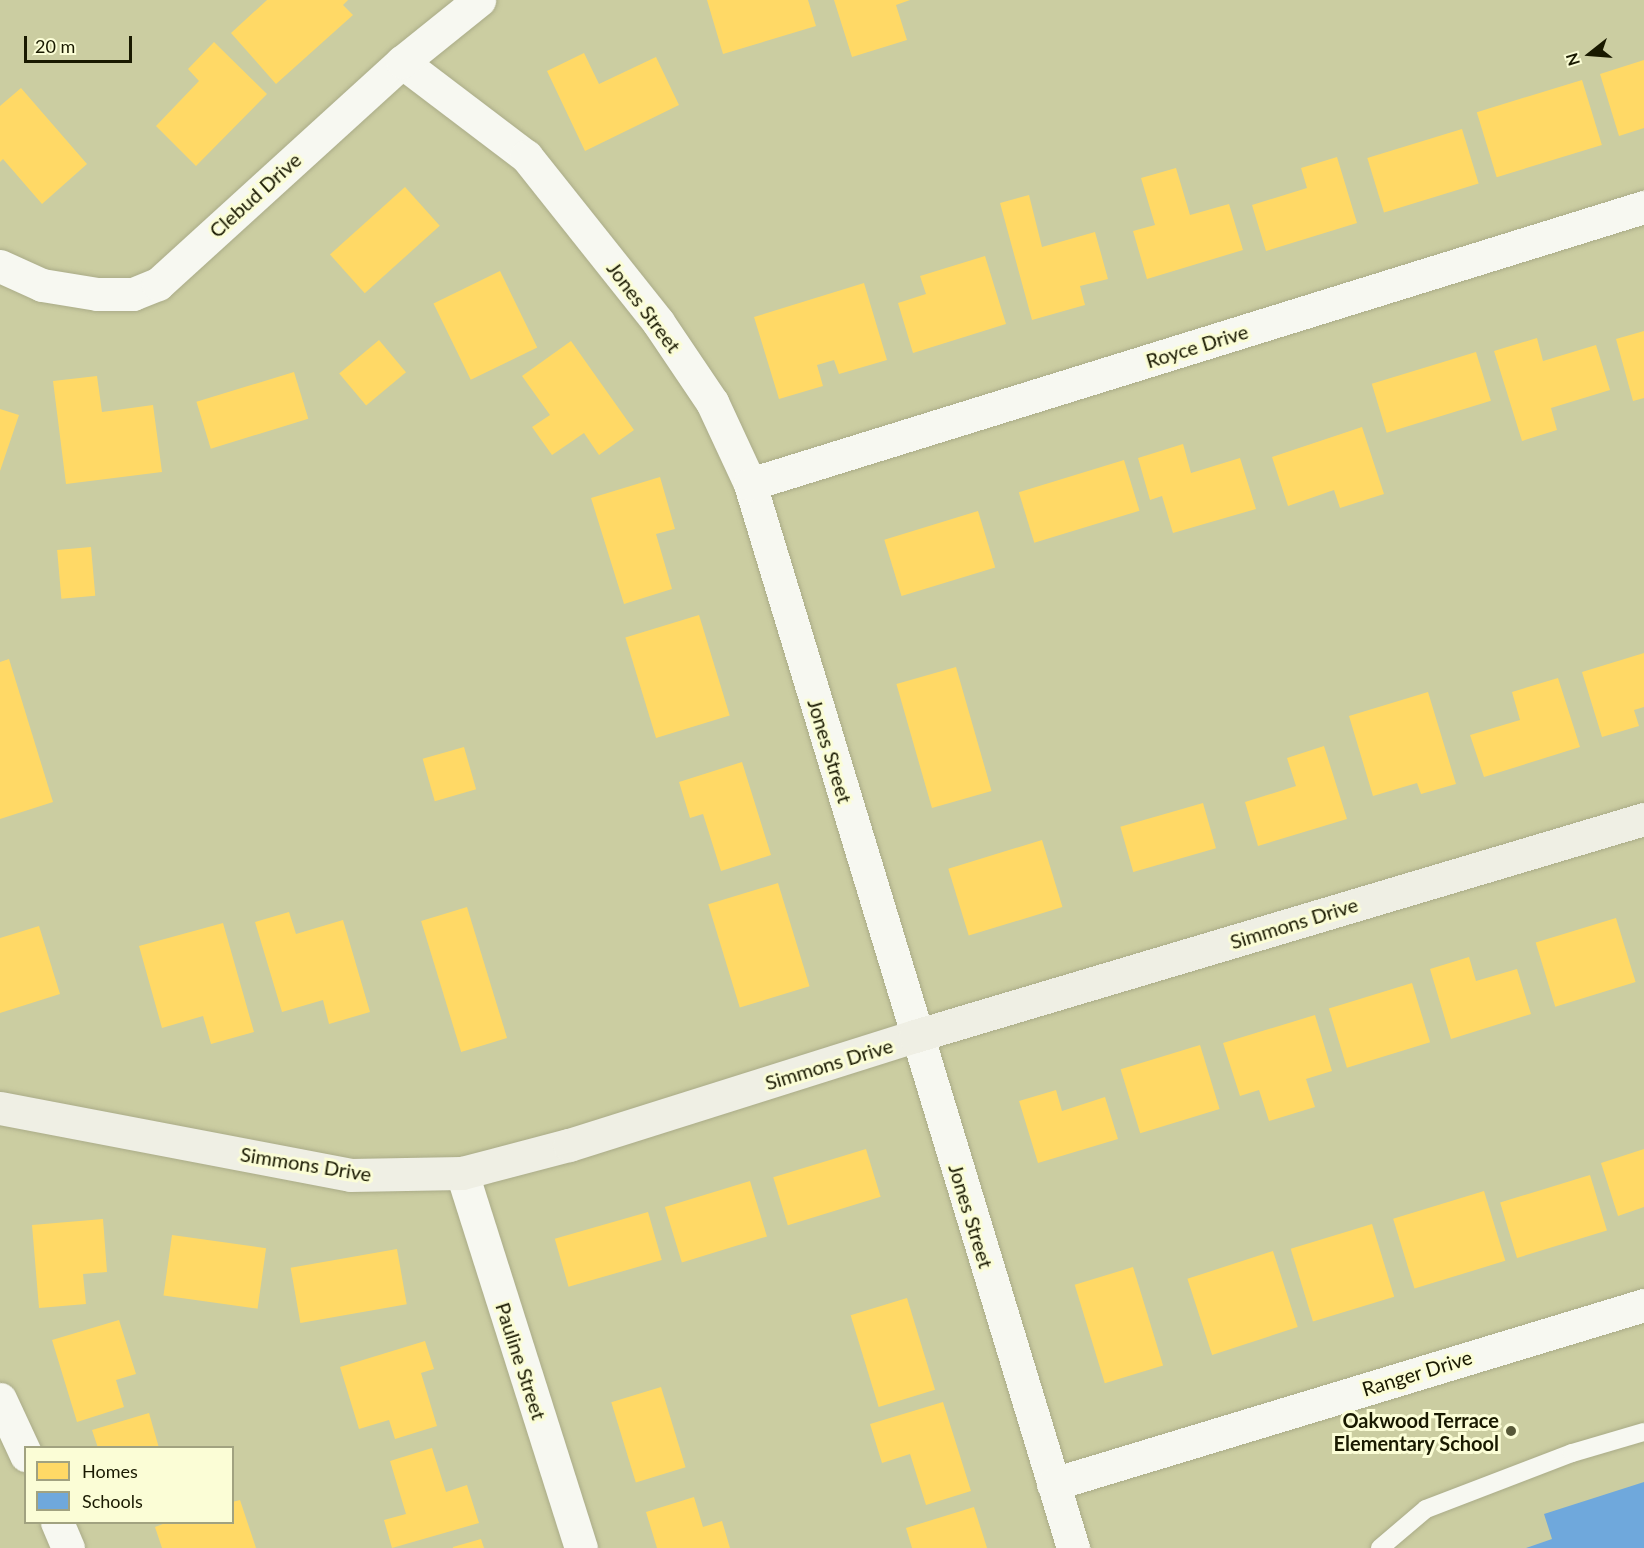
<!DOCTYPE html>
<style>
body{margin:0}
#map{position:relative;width:1644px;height:1548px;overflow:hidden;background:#cbcda1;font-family:Lato,sans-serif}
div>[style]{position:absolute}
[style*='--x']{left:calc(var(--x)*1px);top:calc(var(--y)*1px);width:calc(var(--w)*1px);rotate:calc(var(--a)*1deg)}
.homes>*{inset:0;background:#ffd966;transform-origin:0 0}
.schools>*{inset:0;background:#6fa8dc}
.roads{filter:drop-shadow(0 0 2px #aaab88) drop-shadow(0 0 2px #aaab88)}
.lane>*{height:18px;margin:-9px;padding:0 9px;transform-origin:9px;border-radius:9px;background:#f7f8f1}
.street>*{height:33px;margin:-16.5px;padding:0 16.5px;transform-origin:16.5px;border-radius:16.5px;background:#f7f8f1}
.secondary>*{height:33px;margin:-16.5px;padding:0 16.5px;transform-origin:16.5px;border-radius:16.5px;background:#efefe4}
.dots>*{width:16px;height:16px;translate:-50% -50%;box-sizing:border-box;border:3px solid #fbfdd6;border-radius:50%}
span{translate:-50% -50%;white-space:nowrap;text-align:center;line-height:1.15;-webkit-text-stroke:6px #fbfdd6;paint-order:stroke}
.street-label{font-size:20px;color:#191900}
.poi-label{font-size:20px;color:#191900;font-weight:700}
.right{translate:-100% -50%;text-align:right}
.legend{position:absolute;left:24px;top:1446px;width:210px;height:78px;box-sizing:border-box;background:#fbfdd6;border:2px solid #a1a280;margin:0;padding:8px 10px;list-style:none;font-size:18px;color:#191900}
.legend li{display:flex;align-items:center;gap:12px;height:30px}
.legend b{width:30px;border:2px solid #a1a280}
.north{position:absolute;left:1560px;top:24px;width:60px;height:60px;-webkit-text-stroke:4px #fbfdd6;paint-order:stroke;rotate:253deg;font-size:16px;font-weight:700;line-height:24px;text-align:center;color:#191900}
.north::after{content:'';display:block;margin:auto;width:21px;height:27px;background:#191900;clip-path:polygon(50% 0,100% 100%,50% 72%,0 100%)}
.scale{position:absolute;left:24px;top:36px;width:108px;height:27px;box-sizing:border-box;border:3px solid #191900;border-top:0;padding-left:8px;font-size:18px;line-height:21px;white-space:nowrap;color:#191900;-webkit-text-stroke:4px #fbfdd6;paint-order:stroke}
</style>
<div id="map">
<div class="homes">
<div style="clip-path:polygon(267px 0,348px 0,343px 5px,353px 15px,276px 84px,231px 33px)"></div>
<div style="clip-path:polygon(707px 0,808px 0,816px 26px,723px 54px)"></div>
<div style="clip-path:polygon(834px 0,910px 0,896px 5px,907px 40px,852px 57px)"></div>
<div style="clip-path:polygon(214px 42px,267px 94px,196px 166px,156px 126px,199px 81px,188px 69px)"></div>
<div style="clip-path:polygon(584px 53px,599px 84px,656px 57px,679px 105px,585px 151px,547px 71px)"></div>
<div style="clip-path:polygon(1644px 60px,1644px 128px,1619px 136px,1600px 74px)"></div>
<div style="left:1582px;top:80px;width:68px;height:110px;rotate:73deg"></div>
<div style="clip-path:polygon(21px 88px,87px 164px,42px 204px,3px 159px,0 162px,0 106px)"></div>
<div style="left:1462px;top:129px;width:57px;height:99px;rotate:73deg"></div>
<div style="clip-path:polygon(1337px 157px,1357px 223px,1266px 251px,1252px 205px,1307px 188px,1301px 168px)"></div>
<div style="clip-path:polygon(1176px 168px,1190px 215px,1229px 204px,1243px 250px,1147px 279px,1133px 231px,1155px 225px,1141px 178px)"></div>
<div style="left:405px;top:187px;width:52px;height:101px;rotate:48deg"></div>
<div style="clip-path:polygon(1029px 195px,1042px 247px,1095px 232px,1108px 279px,1080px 286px,1085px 305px,1032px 320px,1000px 203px)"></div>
<div style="clip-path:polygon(985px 256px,1006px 324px,913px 353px,898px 303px,926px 294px,920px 276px)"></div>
<div style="left:500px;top:271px;width:85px;height:74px;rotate:64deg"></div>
<div style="clip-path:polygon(864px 283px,887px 360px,839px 374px,834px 360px,817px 365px,823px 386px,779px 399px,754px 317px)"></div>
<div style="clip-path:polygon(1644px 331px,1644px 398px,1633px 401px,1616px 339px)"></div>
<div style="clip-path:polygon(1537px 338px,1543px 361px,1596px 345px,1610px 390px,1551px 408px,1557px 430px,1522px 441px,1494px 351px)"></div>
<div style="left:379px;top:340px;width:42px;height:52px;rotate:50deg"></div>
<div style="clip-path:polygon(571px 341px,634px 430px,599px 455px,584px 433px,552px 455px,532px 427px,550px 415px,522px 376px)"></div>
<div style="left:1476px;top:352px;width:51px;height:109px;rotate:73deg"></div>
<div style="left:294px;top:372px;width:49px;height:102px;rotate:73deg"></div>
<div style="clip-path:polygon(97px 376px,102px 412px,153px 405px,162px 472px,66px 484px,53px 381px)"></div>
<div style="clip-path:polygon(0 409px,19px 415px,0 471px)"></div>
<div style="clip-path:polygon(1362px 427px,1384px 494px,1340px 508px,1334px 490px,1288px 506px,1272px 457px)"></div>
<div style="clip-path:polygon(1183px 444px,1191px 473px,1240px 458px,1256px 509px,1173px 533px,1162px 496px,1150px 500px,1138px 458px)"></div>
<div style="left:1124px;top:460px;width:53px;height:110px;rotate:73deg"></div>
<div style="clip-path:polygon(660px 477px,675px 529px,656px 534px,672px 589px,624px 604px,591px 498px)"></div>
<div style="left:978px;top:511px;width:59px;height:98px;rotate:73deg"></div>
<div style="left:91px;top:547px;width:49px;height:34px;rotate:85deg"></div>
<div style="left:699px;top:615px;width:105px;height:77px;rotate:73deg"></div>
<div style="clip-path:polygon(1644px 653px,1644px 707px,1634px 710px,1639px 726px,1602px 737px,1582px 672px)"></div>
<div style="clip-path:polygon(9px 659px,53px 802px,0 819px,0 662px)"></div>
<div style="left:956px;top:667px;width:129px;height:62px;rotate:74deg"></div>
<div style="clip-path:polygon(1558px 678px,1580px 747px,1484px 777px,1470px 735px,1520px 720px,1512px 692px)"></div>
<div style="clip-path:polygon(1428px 692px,1456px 784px,1421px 794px,1417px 783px,1373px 796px,1349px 716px)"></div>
<div style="clip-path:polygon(1324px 746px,1347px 819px,1258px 846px,1245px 802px,1296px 786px,1287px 758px)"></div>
<div style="left:464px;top:747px;width:44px;height:43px;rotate:74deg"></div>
<div style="clip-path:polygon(742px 762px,771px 855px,721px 871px,703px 814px,690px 818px,679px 782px)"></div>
<div style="left:1203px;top:803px;width:47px;height:86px;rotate:74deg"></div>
<div style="left:1042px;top:840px;width:70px;height:98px;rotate:73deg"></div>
<div style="left:778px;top:883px;width:108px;height:73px;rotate:73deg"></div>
<div style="left:467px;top:907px;width:137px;height:48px;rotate:73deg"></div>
<div style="clip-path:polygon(289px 912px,296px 934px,343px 920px,370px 1012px,329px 1024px,323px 1000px,282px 1012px,255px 922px)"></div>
<div style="left:1616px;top:918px;width:67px;height:84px;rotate:73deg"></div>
<div style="clip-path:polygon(223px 923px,254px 1032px,211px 1044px,203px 1016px,162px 1028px,139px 946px)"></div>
<div style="clip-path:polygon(39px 926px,60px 994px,0 1013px,0 938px)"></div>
<div style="clip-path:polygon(1469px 957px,1476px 981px,1517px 969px,1531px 1014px,1451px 1039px,1430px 969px)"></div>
<div style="left:1412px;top:983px;width:62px;height:87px;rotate:73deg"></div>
<div style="clip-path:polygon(1315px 1015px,1332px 1071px,1306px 1079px,1315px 1107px,1269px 1121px,1259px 1090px,1240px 1096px,1223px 1043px)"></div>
<div style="left:1200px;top:1045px;width:67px;height:83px;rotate:73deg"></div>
<div style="clip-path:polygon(1056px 1090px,1062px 1111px,1105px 1097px,1118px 1139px,1038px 1163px,1019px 1101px)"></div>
<div style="left:866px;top:1149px;width:50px;height:97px;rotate:73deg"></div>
<div style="clip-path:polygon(1644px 1149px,1644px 1207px,1618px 1216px,1601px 1163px)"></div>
<div style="left:1590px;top:1175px;width:58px;height:94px;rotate:73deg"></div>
<div style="left:750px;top:1181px;width:58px;height:89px;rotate:73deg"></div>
<div style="left:1484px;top:1191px;width:73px;height:95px;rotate:73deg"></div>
<div style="left:648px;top:1212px;width:50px;height:97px;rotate:74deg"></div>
<div style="clip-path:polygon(103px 1219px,107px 1272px,83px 1274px,86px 1304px,39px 1308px,32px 1225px)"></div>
<div style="left:1372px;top:1224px;width:76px;height:85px;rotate:73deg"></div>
<div style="left:172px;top:1235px;width:95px;height:61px;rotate:8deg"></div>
<div style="left:397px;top:1249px;width:56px;height:108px;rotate:80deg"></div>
<div style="left:1273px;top:1251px;width:80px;height:90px;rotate:72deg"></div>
<div style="left:1133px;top:1267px;width:103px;height:61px;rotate:73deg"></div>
<div style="left:907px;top:1298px;width:96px;height:59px;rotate:73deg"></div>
<div style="clip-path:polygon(119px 1320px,136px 1374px,116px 1380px,124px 1407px,77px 1422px,52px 1340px)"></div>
<div style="clip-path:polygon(425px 1341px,434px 1369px,421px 1373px,437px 1426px,395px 1439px,389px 1420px,359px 1429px,340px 1367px)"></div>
<div style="left:661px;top:1387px;width:84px;height:52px;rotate:73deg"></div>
<div style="clip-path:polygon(943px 1402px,971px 1491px,926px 1505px,910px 1454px,882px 1463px,870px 1424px)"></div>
<div style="clip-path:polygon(149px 1413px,159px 1448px,98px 1448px,92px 1430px)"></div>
<div style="clip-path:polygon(432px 1448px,446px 1492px,467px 1485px,479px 1523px,392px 1548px,384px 1520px,406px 1514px,390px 1461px)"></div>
<div style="clip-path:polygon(694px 1497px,703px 1527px,722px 1521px,730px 1548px,657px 1548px,646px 1512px)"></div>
<div style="clip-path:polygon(240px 1500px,256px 1548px,162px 1548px,155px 1527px,168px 1522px,232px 1522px,232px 1502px)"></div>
<div style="clip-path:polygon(974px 1507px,987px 1548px,912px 1548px,906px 1528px)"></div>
<div style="clip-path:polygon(481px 1539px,484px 1548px,453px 1548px,453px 1547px)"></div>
</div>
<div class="schools">
<div style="clip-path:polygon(1644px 1482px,1644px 1548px,1526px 1548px,1552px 1539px,1544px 1514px)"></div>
</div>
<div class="roads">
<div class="lane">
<div style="--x:1380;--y:1548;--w:60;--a:-40.3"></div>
<div style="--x:1426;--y:1509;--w:156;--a:-21"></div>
<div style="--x:1572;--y:1453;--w:75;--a:-16.3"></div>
</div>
<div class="street">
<div style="--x:402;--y:62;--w:156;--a:37.2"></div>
<div style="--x:526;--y:156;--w:212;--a:51.5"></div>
<div style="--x:658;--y:322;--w:97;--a:56"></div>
<div style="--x:712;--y:402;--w:90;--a:65.1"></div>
<div style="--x:750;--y:484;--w:1112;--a:73.11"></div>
<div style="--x:0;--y:266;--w:46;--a:24.3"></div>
<div style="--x:42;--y:285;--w:56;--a:9.3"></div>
<div style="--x:97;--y:294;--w:36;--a:0"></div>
<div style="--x:133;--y:294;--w:27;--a:-22"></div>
<div style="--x:158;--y:284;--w:330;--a:-42.3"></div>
<div style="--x:402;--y:62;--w:99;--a:-38.8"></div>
<div style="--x:750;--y:484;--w:936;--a:-17.22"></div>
<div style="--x:462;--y:1173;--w:393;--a:72.4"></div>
<div style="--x:0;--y:1399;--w:62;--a:65.1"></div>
<div style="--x:1053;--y:1484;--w:618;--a:-16.85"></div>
<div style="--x:57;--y:1522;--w:28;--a:67"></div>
</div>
<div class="secondary">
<div style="--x:0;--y:1108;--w:356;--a:10.8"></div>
<div style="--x:350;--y:1175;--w:112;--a:-1"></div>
<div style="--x:462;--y:1173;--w:111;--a:-14.7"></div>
<div style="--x:569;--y:1145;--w:363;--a:-17.5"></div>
<div style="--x:915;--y:1036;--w:761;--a:-16.58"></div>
</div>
</div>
<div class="dots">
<div style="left:1511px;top:1431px;background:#575838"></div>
</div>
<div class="street-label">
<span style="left:255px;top:195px;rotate:-42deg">Clebud Drive</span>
<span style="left:644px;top:307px;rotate:53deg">Jones Street</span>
<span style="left:1197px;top:346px;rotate:-17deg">Royce Drive</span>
<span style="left:830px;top:751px;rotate:73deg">Jones Street</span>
<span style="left:1294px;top:923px;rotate:-17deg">Simmons Drive</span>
<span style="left:829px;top:1064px;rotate:-17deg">Simmons Drive</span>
<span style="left:306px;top:1164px;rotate:9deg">Simmons Drive</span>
<span style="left:971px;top:1216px;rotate:73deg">Jones Street</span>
<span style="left:521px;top:1361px;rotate:72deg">Pauline Street</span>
<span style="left:1417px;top:1373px;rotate:-17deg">Ranger Drive</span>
</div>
<div class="poi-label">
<span class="right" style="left:1499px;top:1432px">Oakwood Terrace<br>Elementary School</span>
</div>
<ul class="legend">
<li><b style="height:16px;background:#ffd966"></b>Homes</li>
<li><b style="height:16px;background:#6fa8dc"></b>Schools</li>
</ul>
<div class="north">N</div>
<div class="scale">20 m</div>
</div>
